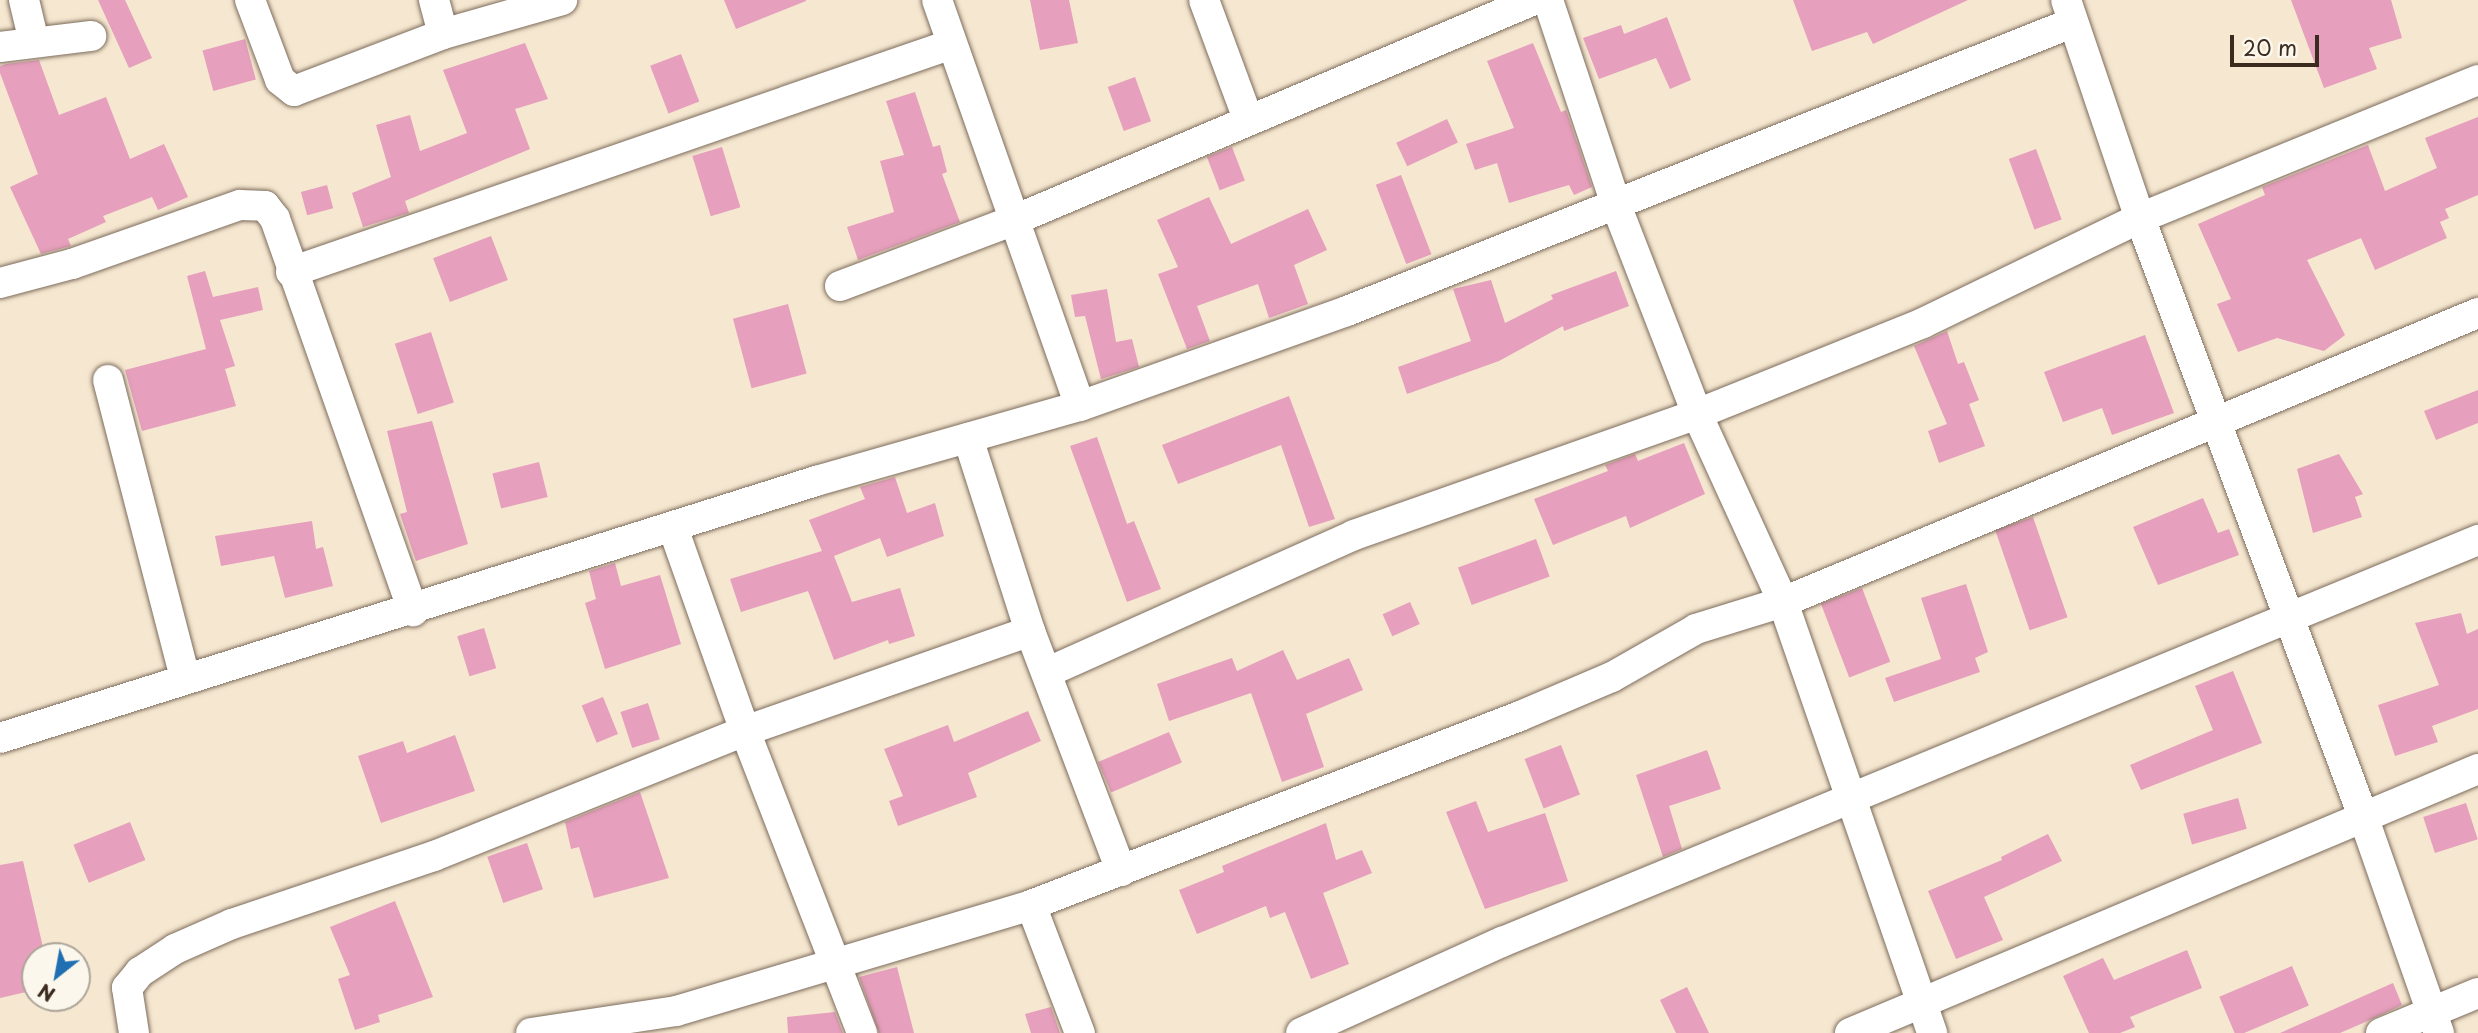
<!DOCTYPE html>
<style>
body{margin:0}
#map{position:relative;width:2478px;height:1033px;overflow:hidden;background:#f6e7d0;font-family:"Playpen Sans",sans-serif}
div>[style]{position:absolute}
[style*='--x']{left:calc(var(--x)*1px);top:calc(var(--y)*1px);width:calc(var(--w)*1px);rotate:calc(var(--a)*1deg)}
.building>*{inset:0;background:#e69fbc;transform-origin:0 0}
.roads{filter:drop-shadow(0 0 2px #7c6c5c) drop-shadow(0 0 2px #7c6c5c)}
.minor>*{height:30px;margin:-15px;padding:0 15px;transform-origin:15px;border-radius:15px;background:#fff}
span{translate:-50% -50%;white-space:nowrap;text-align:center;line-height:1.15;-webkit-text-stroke:5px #fbf7ec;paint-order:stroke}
.north{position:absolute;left:21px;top:942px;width:70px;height:70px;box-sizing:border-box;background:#fbf7ec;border:2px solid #aea59a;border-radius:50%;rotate:211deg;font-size:19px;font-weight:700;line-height:28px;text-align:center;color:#3b2a1e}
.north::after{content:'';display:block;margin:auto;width:24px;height:32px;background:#1f6fb2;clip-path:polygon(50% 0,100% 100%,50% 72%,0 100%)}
.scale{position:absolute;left:2230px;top:35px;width:89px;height:32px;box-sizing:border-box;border:4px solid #3b2a1e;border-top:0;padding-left:9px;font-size:21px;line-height:24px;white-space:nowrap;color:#3b2a1e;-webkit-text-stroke:5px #fbf7ec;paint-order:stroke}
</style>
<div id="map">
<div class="building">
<div style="clip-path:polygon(98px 0,125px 0,152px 58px,129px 68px)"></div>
<div style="clip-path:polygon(724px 0,806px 0,806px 1px,736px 29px)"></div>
<div style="clip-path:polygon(1030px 0,1069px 0,1078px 43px,1040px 50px)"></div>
<div style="clip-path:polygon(1793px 0,1968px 0,1873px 44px,1867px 32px,1812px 51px)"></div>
<div style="clip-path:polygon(2291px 0,2391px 0,2402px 38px,2369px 48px,2377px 69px,2324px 88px)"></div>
<div style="clip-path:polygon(1667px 17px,1691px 80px,1670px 89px,1656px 58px,1599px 79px,1583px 38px,1621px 25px,1624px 34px)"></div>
<div style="left:245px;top:39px;width:42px;height:44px;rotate:75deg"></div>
<div style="clip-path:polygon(525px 43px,548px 99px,515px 109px,530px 149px,405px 201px,409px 213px,363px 227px,352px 193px,391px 177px,376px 125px,410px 115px,420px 151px,467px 133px,443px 70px)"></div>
<div style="clip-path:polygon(1533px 43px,1561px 112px,1566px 110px,1592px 187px,1574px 195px,1569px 185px,1509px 203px,1497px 163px,1475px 170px,1466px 144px,1514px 128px,1487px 61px)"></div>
<div style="left:681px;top:54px;width:51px;height:33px;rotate:69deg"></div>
<div style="clip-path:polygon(39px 60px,59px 115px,106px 97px,130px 159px,164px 144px,188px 197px,158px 210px,152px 197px,103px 216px,106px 222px,68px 239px,71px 246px,41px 254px,10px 187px,38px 174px,0 73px,0 66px,6px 64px)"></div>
<div style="left:1135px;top:77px;width:47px;height:29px;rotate:70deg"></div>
<div style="clip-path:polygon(915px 92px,933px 147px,940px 145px,947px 172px,942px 174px,960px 222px,858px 260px,847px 227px,894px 212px,880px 161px,904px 155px,886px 101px)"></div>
<div style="clip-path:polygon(2478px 117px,2478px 195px,2445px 209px,2449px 218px,2440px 222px,2447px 238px,2375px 270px,2361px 238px,2307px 260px,2345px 335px,2324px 351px,2277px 338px,2238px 352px,2217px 304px,2231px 299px,2198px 224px,2265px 195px,2262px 187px,2368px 145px,2385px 191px,2437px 168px,2425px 138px)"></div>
<div style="left:1447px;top:119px;width:26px;height:56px;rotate:65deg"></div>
<div style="left:722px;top:147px;width:63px;height:31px;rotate:73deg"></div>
<div style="left:1232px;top:147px;width:36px;height:27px;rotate:69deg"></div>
<div style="left:2036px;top:149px;width:75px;height:29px;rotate:70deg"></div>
<div style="left:1401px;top:175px;width:85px;height:27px;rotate:69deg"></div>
<div style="left:327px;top:185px;width:24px;height:27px;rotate:75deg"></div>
<div style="clip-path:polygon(1209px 197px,1231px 244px,1308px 209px,1327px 250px,1294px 265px,1308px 304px,1269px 318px,1258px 284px,1197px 306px,1210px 341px,1187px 349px,1158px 274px,1178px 267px,1157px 220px)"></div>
<div style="left:491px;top:236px;width:47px;height:62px;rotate:69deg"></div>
<div style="clip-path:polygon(205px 271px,213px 297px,258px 287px,263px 310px,220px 320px,235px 366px,225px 369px,236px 406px,142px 431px,125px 370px,206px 349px,187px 276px)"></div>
<div style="clip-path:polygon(1616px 271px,1629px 306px,1564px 331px,1563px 326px,1499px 361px,1407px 394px,1398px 367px,1471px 341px,1453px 289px,1491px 280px,1505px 323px,1553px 299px,1551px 295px)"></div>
<div style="clip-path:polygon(1107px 289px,1116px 342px,1132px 339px,1139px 367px,1101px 379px,1085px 316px,1075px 317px,1071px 295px)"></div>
<div style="left:788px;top:304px;width:72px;height:57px;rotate:75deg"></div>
<div style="clip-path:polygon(1947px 331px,1958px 364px,1964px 362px,1979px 400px,1969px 404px,1985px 446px,1939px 463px,1928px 431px,1947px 424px,1914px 346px)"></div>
<div style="left:431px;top:332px;width:74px;height:38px;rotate:72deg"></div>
<div style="clip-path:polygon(2145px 335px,2174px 413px,2112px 435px,2102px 408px,2063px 422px,2044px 372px)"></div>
<div style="clip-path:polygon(2478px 390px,2478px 423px,2436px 440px,2424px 411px)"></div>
<div style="clip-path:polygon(1289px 396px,1335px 519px,1309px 527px,1281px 445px,1178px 484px,1162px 445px)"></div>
<div style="clip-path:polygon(432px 421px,468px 544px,416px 561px,400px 514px,407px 512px,387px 431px)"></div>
<div style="clip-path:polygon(1097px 437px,1127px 524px,1134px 521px,1161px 589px,1127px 602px,1070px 446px)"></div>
<div style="clip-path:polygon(1684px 443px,1705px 494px,1630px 528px,1626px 516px,1553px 545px,1534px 499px,1608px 471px,1605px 465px,1635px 454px,1638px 461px)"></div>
<div style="clip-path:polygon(2339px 454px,2363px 494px,2355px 497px,2362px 517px,2313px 533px,2297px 469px)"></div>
<div style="left:539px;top:462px;width:36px;height:48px;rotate:76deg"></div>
<div style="clip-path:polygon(895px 477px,907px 513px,935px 503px,944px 536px,887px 557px,880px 538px,834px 556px,852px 602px,900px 588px,915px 636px,889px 644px,888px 640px,834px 660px,808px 591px,741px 612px,730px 579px,822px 551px,809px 520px,865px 499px,860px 487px)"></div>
<div style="clip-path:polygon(2203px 498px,2218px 533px,2229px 529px,2239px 555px,2158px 585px,2133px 527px)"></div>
<div style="left:2033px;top:517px;width:106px;height:40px;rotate:71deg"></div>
<div style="clip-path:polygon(312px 521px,316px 549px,323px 547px,333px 586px,285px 598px,274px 556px,221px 566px,215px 536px)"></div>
<div style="left:1536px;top:539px;width:40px;height:83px;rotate:70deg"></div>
<div style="clip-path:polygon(615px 563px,621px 586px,660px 575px,681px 644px,605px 669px,585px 603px,596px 599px,589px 571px)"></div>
<div style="clip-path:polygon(1966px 584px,1988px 652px,1975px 658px,1980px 672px,1894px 702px,1885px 678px,1941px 659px,1921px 598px)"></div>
<div style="left:1862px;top:588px;width:79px;height:44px;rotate:69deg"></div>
<div style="left:1410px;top:602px;width:24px;height:30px;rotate:66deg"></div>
<div style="clip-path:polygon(2461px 613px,2467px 634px,2478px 629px,2478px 709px,2432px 726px,2438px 742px,2395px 756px,2378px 705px,2439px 685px,2415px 623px)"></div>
<div style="left:484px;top:628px;width:42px;height:28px;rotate:73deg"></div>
<div style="clip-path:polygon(1283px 650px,1297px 680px,1349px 658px,1363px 690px,1306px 714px,1324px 767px,1282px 782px,1251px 693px,1169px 721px,1157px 684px,1232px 658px,1237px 671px)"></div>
<div style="clip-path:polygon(2233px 671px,2262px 743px,2141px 790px,2130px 765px,2213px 730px,2195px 686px)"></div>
<div style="left:603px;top:697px;width:40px;height:23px;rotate:68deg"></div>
<div style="left:648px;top:703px;width:38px;height:29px;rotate:72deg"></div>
<div style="clip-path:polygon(1028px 711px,1041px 741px,968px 773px,977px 797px,898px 826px,889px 801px,903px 796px,884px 749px,948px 725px,954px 742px)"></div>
<div style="left:1169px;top:732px;width:33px;height:77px;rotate:67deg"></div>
<div style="clip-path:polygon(455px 735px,475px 791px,381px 823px,358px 756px,403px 741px,407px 753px)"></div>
<div style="left:1561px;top:745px;width:53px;height:39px;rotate:69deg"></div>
<div style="clip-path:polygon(1707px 750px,1721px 789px,1669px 806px,1682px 849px,1663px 857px,1636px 775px)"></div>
<div style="clip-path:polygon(640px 792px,669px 878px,594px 898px,579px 847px,571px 849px,565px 822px)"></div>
<div style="left:2238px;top:798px;width:32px;height:57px;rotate:74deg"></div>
<div style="clip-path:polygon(1476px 801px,1488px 832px,1545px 813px,1568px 881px,1485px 909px,1446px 812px)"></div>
<div style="left:2466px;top:803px;width:38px;height:45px;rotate:72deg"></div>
<div style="left:130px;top:822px;width:41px;height:61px;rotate:68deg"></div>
<div style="clip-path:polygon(1326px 823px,1336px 860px,1362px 850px,1372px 873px,1323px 893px,1349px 964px,1311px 979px,1285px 912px,1270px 918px,1266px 906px,1197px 934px,1179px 890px,1224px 872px,1222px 866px)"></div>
<div style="clip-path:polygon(2048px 834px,2062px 861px,1984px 897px,2003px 940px,1956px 959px,1928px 891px,2002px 860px,2001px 857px)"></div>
<div style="left:527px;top:843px;width:49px;height:42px;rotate:71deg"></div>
<div style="clip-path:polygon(23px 861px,45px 956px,35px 956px,35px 990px,0 998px,0 865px)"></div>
<div style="clip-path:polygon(395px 901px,433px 997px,378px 1015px,380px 1022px,355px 1030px,338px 979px,350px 975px,330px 927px)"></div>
<div style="clip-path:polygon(2187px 950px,2202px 988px,2130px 1017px,2135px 1027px,2120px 1033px,2089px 1033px,2063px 976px,2103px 958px,2114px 980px)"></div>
<div style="left:2292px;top:966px;width:43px;height:79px;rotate:67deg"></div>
<div style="clip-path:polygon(897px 967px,914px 1033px,879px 1033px,859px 977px)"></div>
<div style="clip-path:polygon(2393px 983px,2402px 1005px,2370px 1020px,2340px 1033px,2280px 1033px)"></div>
<div style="clip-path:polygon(1687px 987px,1709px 1033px,1676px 1033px,1660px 1000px)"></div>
<div style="clip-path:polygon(1051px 1007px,1060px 1033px,1031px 1033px,1025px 1014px)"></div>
<div style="clip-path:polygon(835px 1012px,843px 1033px,788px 1033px,787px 1017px)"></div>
</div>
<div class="roads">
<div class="minor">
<div style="--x:24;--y:0;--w:43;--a:76.6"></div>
<div style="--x:250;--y:0;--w:85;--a:69.4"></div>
<div style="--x:280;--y:80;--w:18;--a:38"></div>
<div style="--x:294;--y:91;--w:160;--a:-20.9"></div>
<div style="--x:443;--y:34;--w:124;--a:-15.9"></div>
<div style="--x:434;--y:0;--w:35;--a:75"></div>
<div style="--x:937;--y:0;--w:430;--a:70.6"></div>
<div style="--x:1204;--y:0;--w:127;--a:69.7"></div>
<div style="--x:1548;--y:0;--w:216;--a:71.6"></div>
<div style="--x:1616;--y:205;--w:224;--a:68.8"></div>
<div style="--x:1697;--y:414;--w:207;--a:65.4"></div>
<div style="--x:1783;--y:602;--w:456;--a:70.9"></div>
<div style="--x:2066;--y:0;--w:230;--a:71.3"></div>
<div style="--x:2140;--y:218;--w:638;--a:69.55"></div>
<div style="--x:2363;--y:816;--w:230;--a:70.7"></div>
<div style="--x:0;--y:47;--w:92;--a:-6.9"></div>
<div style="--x:291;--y:272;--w:699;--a:-19.03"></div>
<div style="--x:0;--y:283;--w:74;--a:-14.8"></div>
<div style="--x:72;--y:264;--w:178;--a:-19.4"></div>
<div style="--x:240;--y:205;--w:25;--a:2"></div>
<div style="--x:265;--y:206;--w:16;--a:52"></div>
<div style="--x:275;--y:219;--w:416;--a:70.6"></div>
<div style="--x:840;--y:286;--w:184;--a:-20.7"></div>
<div style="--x:1012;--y:221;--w:567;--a:-22.95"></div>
<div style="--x:108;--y:380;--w:307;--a:75.5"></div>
<div style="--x:968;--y:438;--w:203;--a:72.2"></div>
<div style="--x:1030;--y:631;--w:257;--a:69.2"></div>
<div style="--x:673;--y:528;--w:215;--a:70.5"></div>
<div style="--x:745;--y:731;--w:324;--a:68.8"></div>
<div style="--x:1048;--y:672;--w:335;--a:-24.1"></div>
<div style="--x:1354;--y:535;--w:364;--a:-19.4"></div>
<div style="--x:1697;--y:414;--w:244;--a:-21.9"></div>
<div style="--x:1923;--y:323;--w:241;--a:-25.8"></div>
<div style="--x:2140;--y:218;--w:365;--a:-22.2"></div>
<div style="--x:0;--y:738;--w:856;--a:-17.48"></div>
<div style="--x:816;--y:481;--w:274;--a:-15.9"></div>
<div style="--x:1080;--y:406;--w:283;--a:-19.6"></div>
<div style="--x:1347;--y:311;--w:780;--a:-21.67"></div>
<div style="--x:1031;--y:905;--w:137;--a:69.1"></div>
<div style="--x:134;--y:1033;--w:46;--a:-98.8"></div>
<div style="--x:127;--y:988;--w:21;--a:-51"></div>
<div style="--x:140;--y:972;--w:42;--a:-33.3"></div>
<div style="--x:175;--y:949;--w:62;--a:-23.7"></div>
<div style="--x:232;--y:924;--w:213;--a:-18.6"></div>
<div style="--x:434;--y:856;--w:335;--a:-21.9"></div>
<div style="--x:745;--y:731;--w:302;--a:-19.3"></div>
<div style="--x:531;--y:1033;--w:147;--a:-8.6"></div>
<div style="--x:676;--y:1011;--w:370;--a:-16.6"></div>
<div style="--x:1031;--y:905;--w:524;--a:-21.13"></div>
<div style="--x:1520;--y:716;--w:100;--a:-23"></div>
<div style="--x:1612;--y:677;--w:97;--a:-29.7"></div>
<div style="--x:1696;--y:629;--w:91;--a:-17.2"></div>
<div style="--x:1783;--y:602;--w:753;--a:-22.58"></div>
<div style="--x:1301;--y:1033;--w:221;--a:-24.4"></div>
<div style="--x:1502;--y:942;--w:1056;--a:-22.39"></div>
<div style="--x:1850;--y:1033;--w:681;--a:-22.8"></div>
<div style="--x:2381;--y:1033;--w:105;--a:-22.4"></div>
</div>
</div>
<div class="north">N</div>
<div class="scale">20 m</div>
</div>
